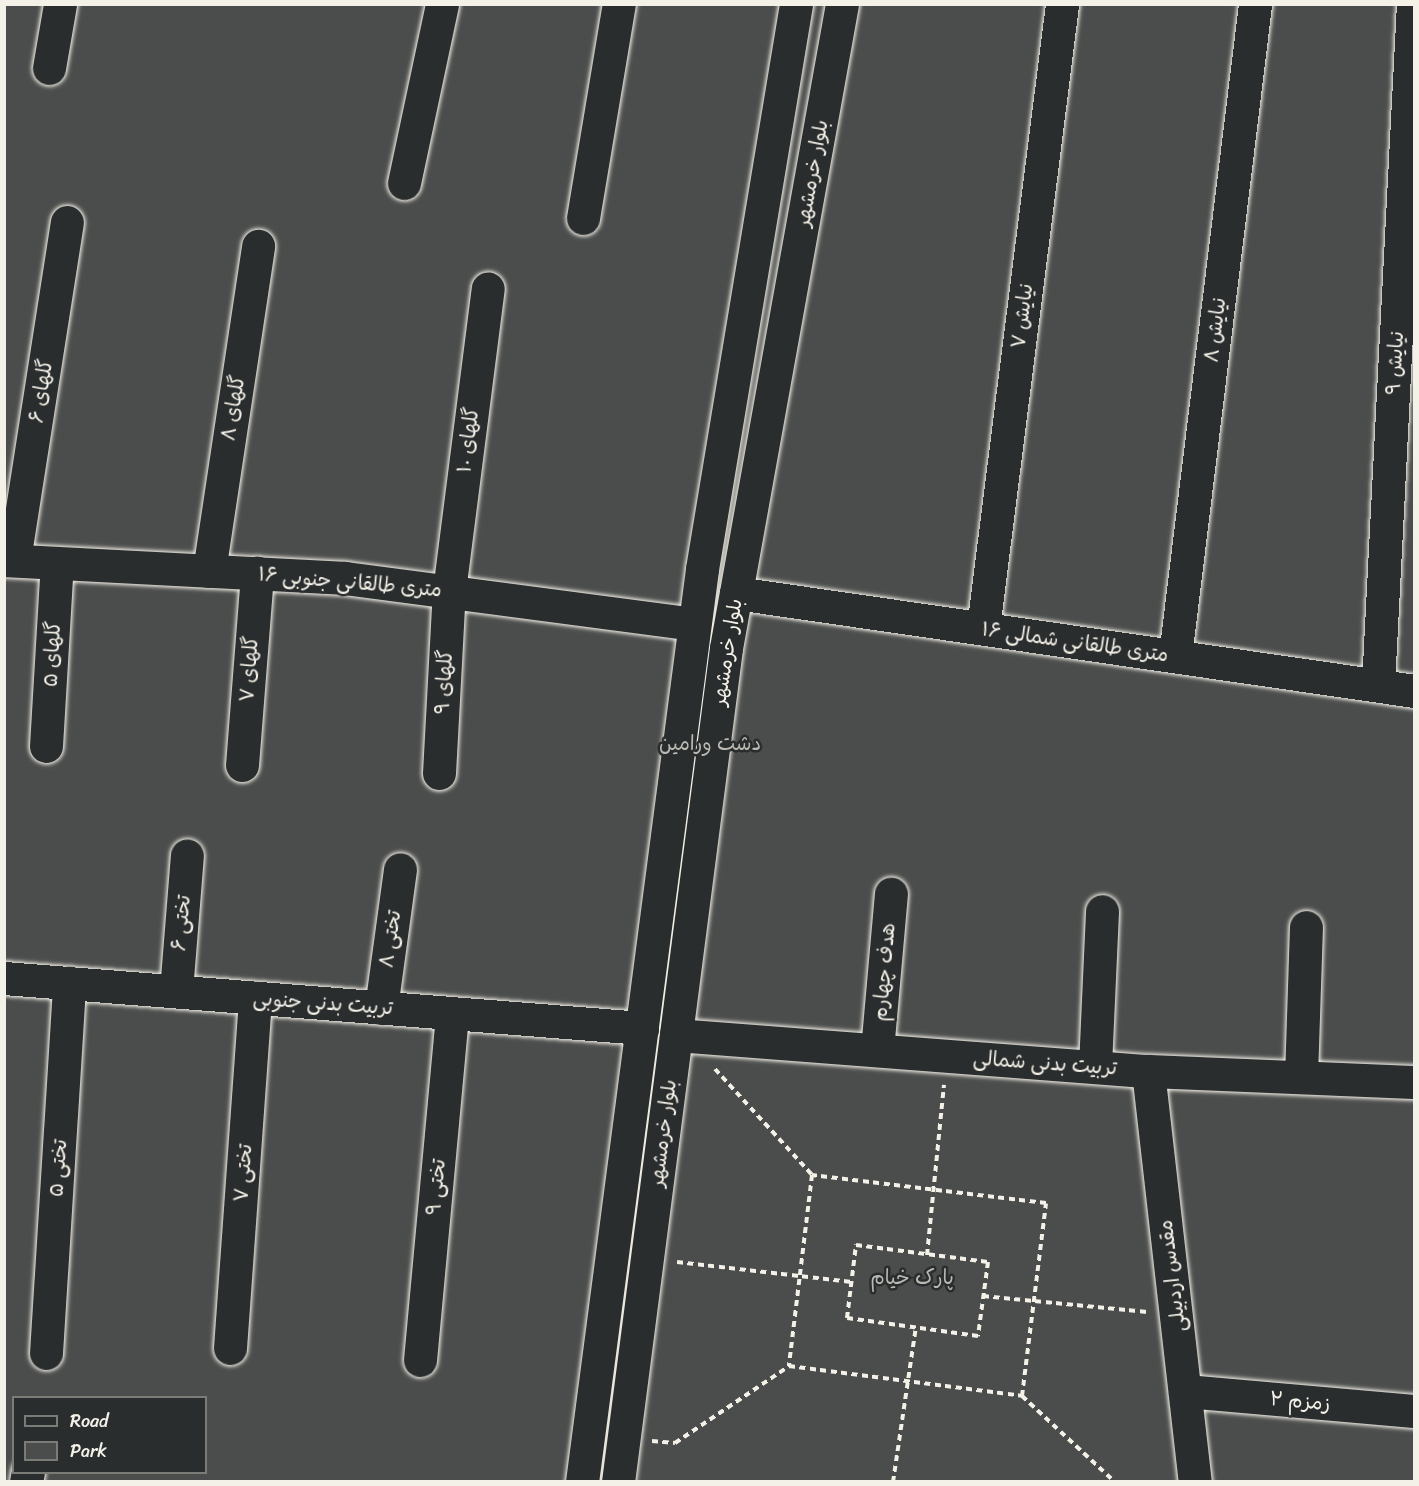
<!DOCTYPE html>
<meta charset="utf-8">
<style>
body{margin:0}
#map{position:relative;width:1419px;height:1486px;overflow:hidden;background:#323535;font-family:Sriracha,"Playpen Sans Arabic",sans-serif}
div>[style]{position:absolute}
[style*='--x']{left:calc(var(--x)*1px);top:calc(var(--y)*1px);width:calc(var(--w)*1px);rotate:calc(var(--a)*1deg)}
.green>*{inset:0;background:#4b4d4c}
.path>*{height:4px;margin-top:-2px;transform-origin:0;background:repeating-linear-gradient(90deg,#f4f1e8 0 6px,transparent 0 10.5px)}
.roads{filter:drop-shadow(0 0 2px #f4f1e8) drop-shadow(0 0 2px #f4f1e8)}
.minor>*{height:33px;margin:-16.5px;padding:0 16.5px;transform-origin:16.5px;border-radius:16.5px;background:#2a2d2e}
.major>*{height:33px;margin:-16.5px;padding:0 16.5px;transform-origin:16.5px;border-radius:16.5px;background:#2a2d2e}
span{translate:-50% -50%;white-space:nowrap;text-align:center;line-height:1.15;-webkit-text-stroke:5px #2a2d2e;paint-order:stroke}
.street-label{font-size:20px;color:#f4f1e8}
.park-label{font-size:20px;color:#b9b8b1}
.frame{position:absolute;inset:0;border:6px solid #f4f1e8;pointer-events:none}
.legend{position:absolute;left:12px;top:1396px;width:195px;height:78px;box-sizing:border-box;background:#2a2d2e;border:2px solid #7b7b78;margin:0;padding:8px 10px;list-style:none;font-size:18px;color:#f4f1e8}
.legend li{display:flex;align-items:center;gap:12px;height:30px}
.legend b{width:30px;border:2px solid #7b7b78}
</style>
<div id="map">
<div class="green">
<div style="clip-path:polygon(evenodd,5px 5px,1414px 5px,1414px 1481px,5px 1482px,5px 5px,14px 1398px,206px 1398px,206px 1472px,14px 1472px,14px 1398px)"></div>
</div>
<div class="path">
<div style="--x:715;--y:1069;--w:144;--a:47.5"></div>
<div style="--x:856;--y:1245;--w:133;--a:7.3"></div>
<div style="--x:988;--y:1262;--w:75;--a:97.7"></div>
<div style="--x:978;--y:1336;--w:132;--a:-172.2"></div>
<div style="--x:847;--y:1318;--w:74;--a:-83"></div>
<div style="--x:927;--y:1255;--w:171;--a:-84.3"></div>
<div style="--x:677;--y:1262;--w:176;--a:6.5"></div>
<div style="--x:983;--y:1296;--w:165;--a:5.6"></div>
<div style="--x:1022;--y:1396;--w:194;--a:-82.9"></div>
<div style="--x:1046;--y:1203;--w:236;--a:-173.2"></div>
<div style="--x:812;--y:1175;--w:192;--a:96.9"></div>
<div style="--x:789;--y:1366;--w:235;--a:7.3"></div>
<div style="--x:1022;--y:1396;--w:127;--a:42.8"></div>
<div style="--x:652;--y:1441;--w:23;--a:5"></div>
<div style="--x:675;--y:1443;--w:138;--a:-34"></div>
<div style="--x:893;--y:1482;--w:157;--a:-81.6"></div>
</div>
<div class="roads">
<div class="minor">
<div style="--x:49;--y:68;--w:65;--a:-80.2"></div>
<div style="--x:404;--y:183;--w:183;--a:-78"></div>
<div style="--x:583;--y:218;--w:217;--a:-80.5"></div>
<div style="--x:4;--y:560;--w:341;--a:3"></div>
<div style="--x:345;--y:578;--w:352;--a:7.5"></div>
<div style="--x:14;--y:560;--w:342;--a:-81.1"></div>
<div style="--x:209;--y:571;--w:329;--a:-81.4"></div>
<div style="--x:736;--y:593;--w:685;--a:8.22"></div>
<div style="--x:983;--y:628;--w:629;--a:-82.78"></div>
<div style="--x:1175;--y:656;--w:657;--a:-83"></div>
<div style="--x:1378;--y:685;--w:682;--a:-87.06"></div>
<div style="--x:46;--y:746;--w:183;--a:-86.6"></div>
<div style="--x:242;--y:765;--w:193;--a:-85.5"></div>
<div style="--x:439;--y:773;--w:182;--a:-86.9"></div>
<div style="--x:449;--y:591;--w:305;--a:-82.7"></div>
<div style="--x:4;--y:978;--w:640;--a:4.48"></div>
<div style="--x:176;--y:991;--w:136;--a:-85.4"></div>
<div style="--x:381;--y:1008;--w:140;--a:-82.2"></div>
<div style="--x:676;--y:1035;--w:473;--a:4.4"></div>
<div style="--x:1148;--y:1071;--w:266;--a:2.4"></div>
<div style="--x:877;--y:1050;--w:157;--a:-84.9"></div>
<div style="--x:1095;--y:1066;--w:155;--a:-87.4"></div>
<div style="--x:1148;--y:1071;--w:414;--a:83.5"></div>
<div style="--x:1301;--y:1077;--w:150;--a:-88.1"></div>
<div style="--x:230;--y:1348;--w:351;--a:-85.9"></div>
<div style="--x:46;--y:1353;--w:371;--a:-86.4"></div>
<div style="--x:420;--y:1360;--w:348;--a:-84.7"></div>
<div style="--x:1185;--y:1391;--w:230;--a:5"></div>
<div style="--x:26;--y:1482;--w:10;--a:-79"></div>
</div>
<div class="major">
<div style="--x:582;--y:1482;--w:921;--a:-82.51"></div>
<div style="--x:702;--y:569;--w:573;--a:-80.55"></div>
<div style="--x:618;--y:1482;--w:841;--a:-82.62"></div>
<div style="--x:726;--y:648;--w:654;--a:-79.79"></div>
</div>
</div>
<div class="street-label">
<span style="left:812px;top:173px;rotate:-80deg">بلوار خرمشهر</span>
<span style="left:1022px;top:316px;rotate:-83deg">نیایش ۷</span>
<span style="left:1215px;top:330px;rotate:-83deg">نیایش ۸</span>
<span style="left:1395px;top:363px;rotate:-87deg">نیایش ۹</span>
<span style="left:41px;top:391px;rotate:-81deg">گلهای ۶</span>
<span style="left:233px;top:408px;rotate:-81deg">گلهای ۸</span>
<span style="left:468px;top:440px;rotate:-83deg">گلهای ۱۰</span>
<span style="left:350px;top:582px;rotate:5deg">۱۶ متری طالقانی جنوبی</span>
<span style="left:1075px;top:642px;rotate:8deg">۱۶ متری طالقانی شمالی</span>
<span style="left:727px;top:652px;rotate:-81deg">بلوار خرمشهر</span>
<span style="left:52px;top:654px;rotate:-87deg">گلهای ۵</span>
<span style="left:249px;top:669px;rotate:-86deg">گلهای ۷</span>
<span style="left:444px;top:682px;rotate:-87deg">گلهای ۹</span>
<span style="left:181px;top:923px;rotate:-85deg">تختی ۶</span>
<span style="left:390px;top:939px;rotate:-82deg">تختی ۸</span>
<span style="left:884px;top:972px;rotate:-85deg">هدف چهارم</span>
<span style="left:323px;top:1003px;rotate:4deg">تربیت بدنی جنوبی</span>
<span style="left:1045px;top:1063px;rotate:4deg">تربیت بدنی شمالی</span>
<span style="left:663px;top:1133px;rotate:-83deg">بلوار خرمشهر</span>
<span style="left:58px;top:1168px;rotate:-86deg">تختی ۵</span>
<span style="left:243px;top:1173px;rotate:-86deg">تختی ۷</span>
<span style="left:436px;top:1187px;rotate:-85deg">تختی ۹</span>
<span style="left:1172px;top:1276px;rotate:-97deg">مقدس اردبیلی</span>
<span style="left:1300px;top:1401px;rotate:5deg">زمزم ۲</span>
</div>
<div class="park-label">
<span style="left:710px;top:743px">دشت ورامین</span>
<span style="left:912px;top:1277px">پارک خیام</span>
</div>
<div class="frame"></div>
<ul class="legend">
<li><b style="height:8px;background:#2a2d2e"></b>Road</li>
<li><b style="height:16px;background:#4b4d4c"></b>Park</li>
</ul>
</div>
